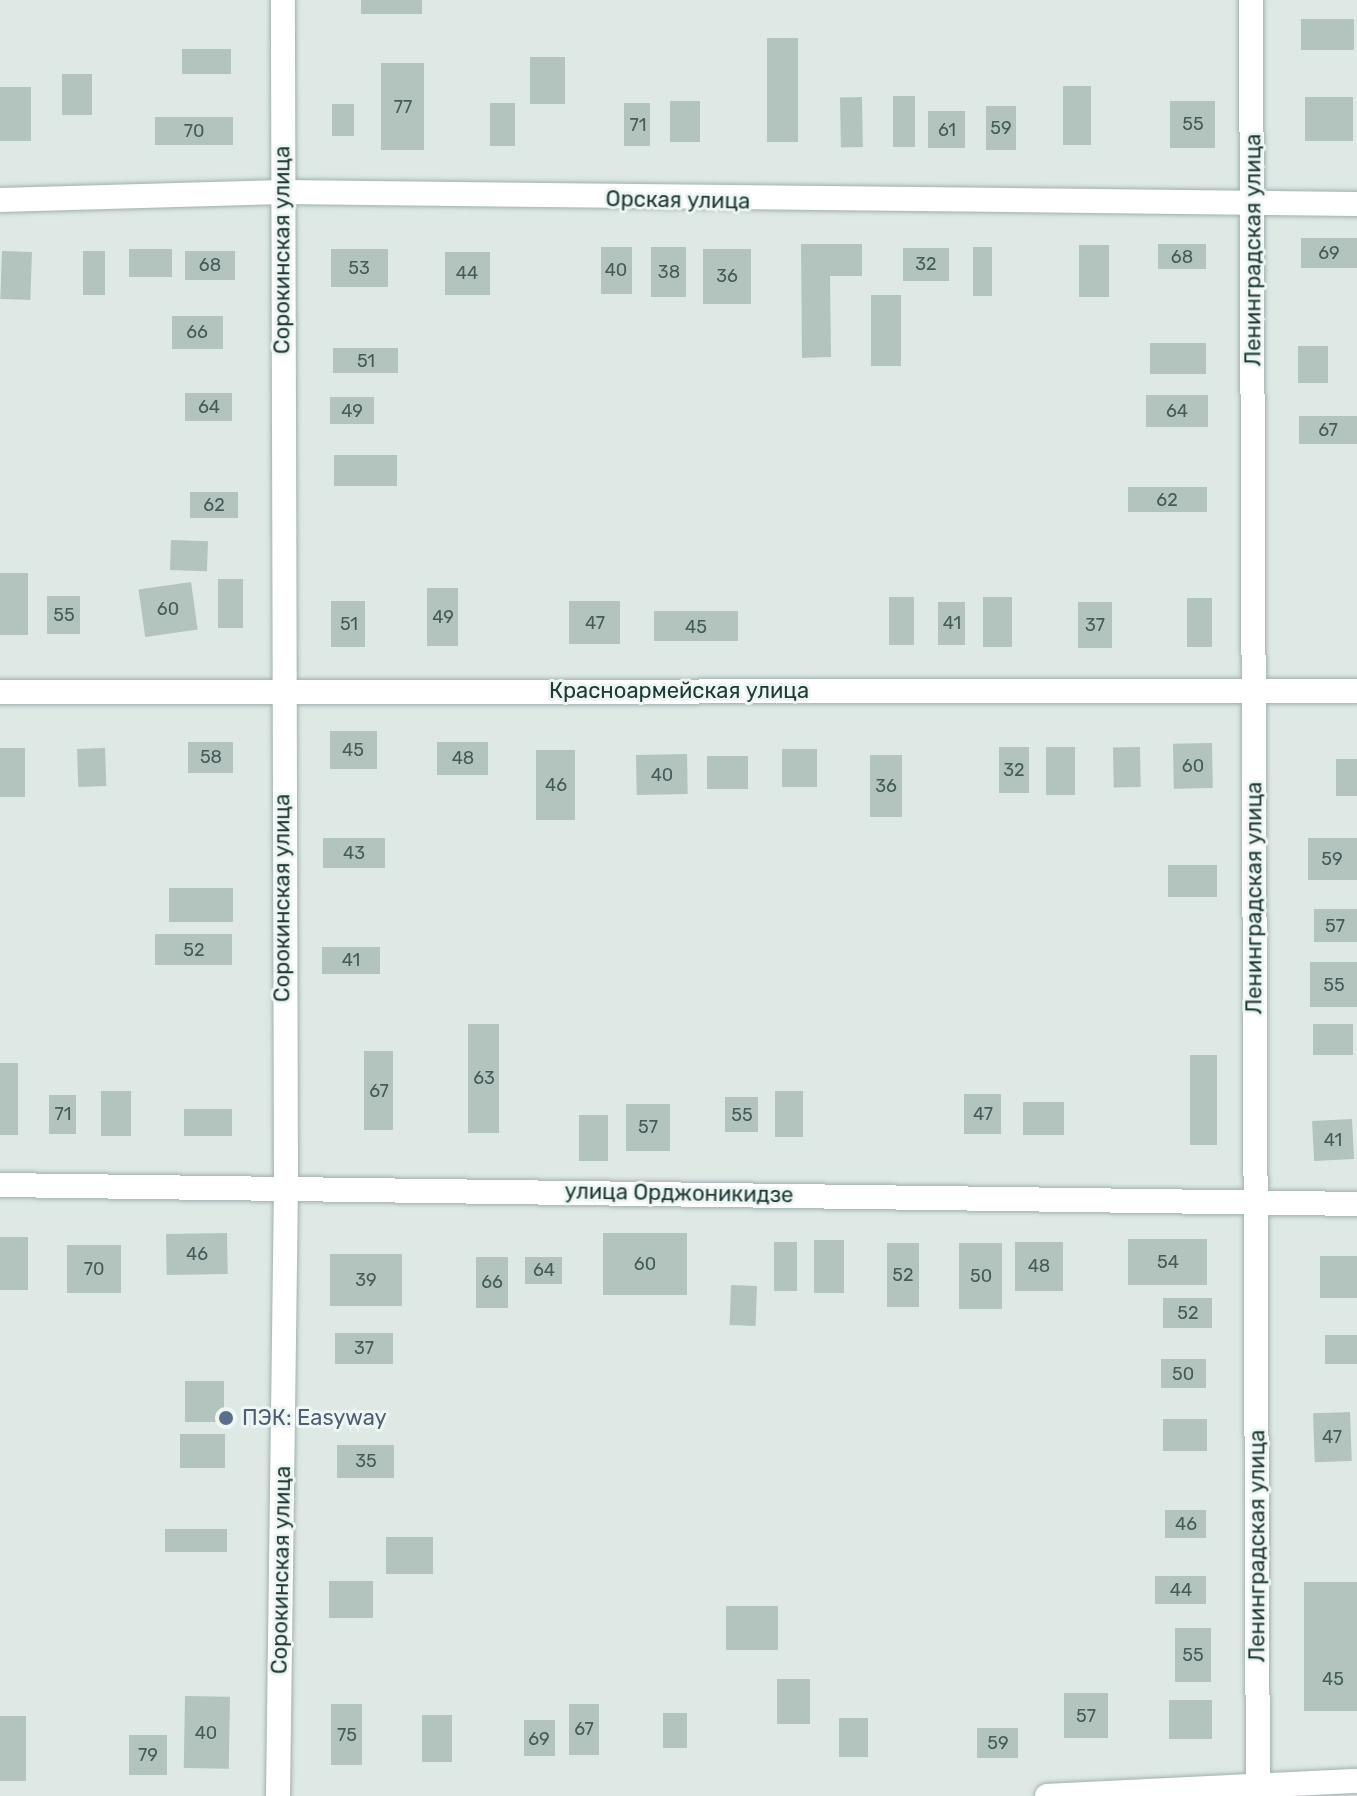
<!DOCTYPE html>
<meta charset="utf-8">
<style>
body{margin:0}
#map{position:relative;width:1357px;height:1796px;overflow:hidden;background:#dee9e6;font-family:Rubik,sans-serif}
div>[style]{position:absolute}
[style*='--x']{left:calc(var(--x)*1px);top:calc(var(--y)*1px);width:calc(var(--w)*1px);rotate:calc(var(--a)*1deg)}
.building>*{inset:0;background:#b3c4bf;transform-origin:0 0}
.roads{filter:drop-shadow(0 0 2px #a1b1ae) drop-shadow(0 0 2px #a1b1ae)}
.street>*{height:24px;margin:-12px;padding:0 12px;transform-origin:12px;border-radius:12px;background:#fff}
.dots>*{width:22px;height:22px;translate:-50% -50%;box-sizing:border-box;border:4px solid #eef6f3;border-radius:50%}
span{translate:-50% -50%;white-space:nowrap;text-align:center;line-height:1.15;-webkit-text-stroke:6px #eef6f3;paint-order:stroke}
.number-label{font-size:18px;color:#455c58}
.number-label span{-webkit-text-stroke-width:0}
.street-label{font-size:22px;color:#203936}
.service-label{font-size:22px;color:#4e5e75}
.left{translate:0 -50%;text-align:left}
</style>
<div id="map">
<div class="building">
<div style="left:361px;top:0;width:61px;height:14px"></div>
<div style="left:1354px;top:19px;width:31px;height:53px;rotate:90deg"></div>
<div style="left:767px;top:38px;width:31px;height:104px"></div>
<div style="left:182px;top:49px;width:49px;height:25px"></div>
<div style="left:530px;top:57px;width:35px;height:47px"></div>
<div style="left:424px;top:63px;width:87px;height:43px;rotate:90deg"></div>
<div style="left:62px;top:74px;width:30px;height:41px"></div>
<div style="left:1091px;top:86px;width:59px;height:28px;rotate:90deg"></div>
<div style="left:0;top:87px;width:31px;height:54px"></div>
<div style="left:893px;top:96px;width:22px;height:51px"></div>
<div style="left:862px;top:97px;width:50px;height:22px;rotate:89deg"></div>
<div style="left:1353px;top:97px;width:44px;height:48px;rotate:90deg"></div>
<div style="left:670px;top:101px;width:30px;height:41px"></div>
<div style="left:1170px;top:101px;width:45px;height:47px"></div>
<div style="left:490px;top:103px;width:25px;height:43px"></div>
<div style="left:624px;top:103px;width:26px;height:43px"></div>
<div style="left:332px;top:104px;width:22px;height:32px"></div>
<div style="left:986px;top:106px;width:30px;height:44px"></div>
<div style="left:928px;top:111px;width:37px;height:37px"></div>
<div style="left:233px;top:117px;width:28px;height:78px;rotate:90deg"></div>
<div style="left:1301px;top:238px;width:56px;height:30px"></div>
<div style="clip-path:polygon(801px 244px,862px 244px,862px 276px,830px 276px,831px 357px,802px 358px)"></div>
<div style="left:1158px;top:244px;width:48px;height:25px"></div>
<div style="left:1079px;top:245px;width:30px;height:52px"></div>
<div style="left:601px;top:247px;width:31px;height:47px"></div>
<div style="left:651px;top:247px;width:35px;height:50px"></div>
<div style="left:973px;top:247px;width:19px;height:49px"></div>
<div style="left:903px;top:248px;width:46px;height:33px"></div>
<div style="left:129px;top:249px;width:43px;height:28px"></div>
<div style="left:331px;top:249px;width:57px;height:38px"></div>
<div style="left:703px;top:249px;width:48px;height:55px"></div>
<div style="left:2px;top:251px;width:30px;height:48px;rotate:2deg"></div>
<div style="left:83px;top:251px;width:22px;height:44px"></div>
<div style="left:185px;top:251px;width:50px;height:29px"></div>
<div style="left:445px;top:252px;width:45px;height:43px"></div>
<div style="left:871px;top:295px;width:30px;height:71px"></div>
<div style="left:172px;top:316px;width:51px;height:33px"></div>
<div style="left:1150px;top:343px;width:56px;height:31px"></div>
<div style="left:1298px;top:346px;width:30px;height:37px"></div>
<div style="left:398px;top:348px;width:25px;height:65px;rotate:90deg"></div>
<div style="left:185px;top:393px;width:47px;height:28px"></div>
<div style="left:1146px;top:395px;width:62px;height:32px"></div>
<div style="left:330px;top:397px;width:44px;height:27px"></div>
<div style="left:1299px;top:416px;width:58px;height:28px"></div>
<div style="left:397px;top:455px;width:31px;height:63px;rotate:90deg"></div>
<div style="left:1207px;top:487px;width:25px;height:79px;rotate:90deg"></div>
<div style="left:190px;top:492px;width:48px;height:26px"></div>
<div style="left:171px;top:540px;width:37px;height:30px;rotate:2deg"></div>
<div style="left:0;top:573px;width:28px;height:62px"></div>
<div style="left:218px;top:579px;width:25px;height:49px"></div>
<div style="left:191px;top:582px;width:48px;height:53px;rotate:82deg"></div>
<div style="left:427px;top:588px;width:31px;height:58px"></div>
<div style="left:47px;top:596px;width:33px;height:38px"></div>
<div style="left:889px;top:597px;width:25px;height:48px"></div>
<div style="left:983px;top:597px;width:29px;height:50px"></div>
<div style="left:1187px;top:598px;width:25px;height:49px"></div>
<div style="left:331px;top:601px;width:34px;height:46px"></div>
<div style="left:620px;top:601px;width:43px;height:51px;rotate:90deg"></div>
<div style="left:938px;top:602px;width:27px;height:43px"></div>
<div style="left:1078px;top:602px;width:34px;height:46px"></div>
<div style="left:738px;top:611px;width:30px;height:84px;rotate:90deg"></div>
<div style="left:330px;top:731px;width:47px;height:38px"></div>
<div style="left:188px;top:742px;width:45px;height:31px"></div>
<div style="left:437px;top:742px;width:51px;height:33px"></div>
<div style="left:1212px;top:743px;width:45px;height:39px;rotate:89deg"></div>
<div style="left:999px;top:747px;width:30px;height:46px"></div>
<div style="left:1075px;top:747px;width:48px;height:29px;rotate:90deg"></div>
<div style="left:1140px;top:747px;width:40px;height:27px;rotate:89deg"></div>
<div style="left:25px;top:748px;width:49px;height:25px;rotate:90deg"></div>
<div style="left:105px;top:748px;width:38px;height:28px;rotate:88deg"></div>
<div style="left:782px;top:749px;width:35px;height:38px"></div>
<div style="left:536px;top:750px;width:39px;height:70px"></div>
<div style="left:687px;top:754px;width:40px;height:51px;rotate:89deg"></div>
<div style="left:870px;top:755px;width:32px;height:62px"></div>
<div style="left:707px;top:756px;width:41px;height:33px"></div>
<div style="left:1357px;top:759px;width:37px;height:21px;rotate:90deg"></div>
<div style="left:323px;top:838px;width:62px;height:30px"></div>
<div style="left:1308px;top:838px;width:49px;height:42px"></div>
<div style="left:1168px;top:865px;width:49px;height:32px"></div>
<div style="left:169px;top:888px;width:64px;height:34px"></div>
<div style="left:1357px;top:909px;width:33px;height:43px;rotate:90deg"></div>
<div style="left:155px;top:934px;width:77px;height:31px"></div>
<div style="left:322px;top:947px;width:58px;height:27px"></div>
<div style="left:1310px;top:962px;width:47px;height:45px"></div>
<div style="left:468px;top:1024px;width:31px;height:109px"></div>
<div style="left:1313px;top:1024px;width:40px;height:31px"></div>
<div style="left:364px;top:1051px;width:29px;height:79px"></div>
<div style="left:1190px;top:1055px;width:27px;height:90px"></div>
<div style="left:0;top:1063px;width:18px;height:72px"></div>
<div style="left:131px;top:1091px;width:45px;height:30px;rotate:90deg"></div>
<div style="left:775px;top:1091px;width:28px;height:46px"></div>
<div style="left:964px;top:1094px;width:37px;height:40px"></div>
<div style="left:49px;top:1095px;width:27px;height:39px"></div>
<div style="left:725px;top:1097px;width:33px;height:35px"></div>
<div style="left:1064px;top:1102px;width:33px;height:41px;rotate:90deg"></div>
<div style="left:626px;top:1104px;width:44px;height:47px"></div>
<div style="left:184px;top:1109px;width:48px;height:27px"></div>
<div style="left:579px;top:1115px;width:29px;height:46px"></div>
<div style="left:1352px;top:1119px;width:40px;height:40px;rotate:87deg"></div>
<div style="left:227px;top:1233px;width:41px;height:61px;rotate:89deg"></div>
<div style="left:603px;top:1233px;width:84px;height:62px"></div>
<div style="left:28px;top:1237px;width:53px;height:28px;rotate:90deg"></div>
<div style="left:1128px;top:1239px;width:79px;height:46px"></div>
<div style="left:844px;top:1240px;width:53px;height:30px;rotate:90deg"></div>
<div style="left:774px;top:1242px;width:23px;height:49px"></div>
<div style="left:1015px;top:1242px;width:48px;height:49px"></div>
<div style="left:887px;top:1243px;width:32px;height:64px"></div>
<div style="left:959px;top:1243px;width:43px;height:66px"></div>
<div style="left:67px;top:1245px;width:54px;height:48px"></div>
<div style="left:330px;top:1254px;width:72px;height:52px"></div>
<div style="left:1357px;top:1256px;width:42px;height:37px;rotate:90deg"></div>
<div style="left:476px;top:1257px;width:32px;height:51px"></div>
<div style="left:525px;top:1257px;width:37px;height:27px"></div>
<div style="left:731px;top:1285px;width:26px;height:40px;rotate:2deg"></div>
<div style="left:1163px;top:1298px;width:49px;height:30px"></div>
<div style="left:335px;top:1333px;width:58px;height:31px"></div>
<div style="left:1357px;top:1335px;width:29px;height:32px;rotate:90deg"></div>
<div style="left:1206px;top:1359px;width:29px;height:45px;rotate:90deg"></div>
<div style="left:185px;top:1381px;width:39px;height:41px"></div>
<div style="left:1350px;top:1412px;width:49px;height:37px;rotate:88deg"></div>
<div style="left:1207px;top:1419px;width:32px;height:44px;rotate:90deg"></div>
<div style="left:225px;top:1434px;width:34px;height:45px;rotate:90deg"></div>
<div style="left:337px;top:1445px;width:57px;height:33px"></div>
<div style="left:1165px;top:1510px;width:41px;height:28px"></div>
<div style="left:227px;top:1529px;width:23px;height:62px;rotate:90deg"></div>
<div style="left:386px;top:1537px;width:47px;height:37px"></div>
<div style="left:1155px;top:1576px;width:51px;height:28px"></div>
<div style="left:373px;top:1581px;width:37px;height:44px;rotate:90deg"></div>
<div style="left:1357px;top:1582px;width:129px;height:53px;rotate:90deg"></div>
<div style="left:726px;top:1606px;width:52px;height:44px"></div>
<div style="left:1175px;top:1628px;width:36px;height:54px"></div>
<div style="left:777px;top:1679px;width:33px;height:45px"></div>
<div style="left:1064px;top:1693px;width:44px;height:45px"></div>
<div style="left:185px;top:1696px;width:45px;height:72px;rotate:1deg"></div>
<div style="left:1169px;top:1700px;width:43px;height:39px"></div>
<div style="left:331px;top:1704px;width:31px;height:61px"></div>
<div style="left:569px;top:1704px;width:30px;height:51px"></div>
<div style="left:687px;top:1713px;width:35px;height:24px;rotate:90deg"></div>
<div style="left:422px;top:1715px;width:30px;height:47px"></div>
<div style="left:0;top:1716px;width:26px;height:65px"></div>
<div style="left:839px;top:1718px;width:29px;height:39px"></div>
<div style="left:555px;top:1720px;width:36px;height:31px;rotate:90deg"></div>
<div style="left:977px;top:1728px;width:41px;height:30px"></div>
<div style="left:129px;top:1735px;width:38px;height:40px"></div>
</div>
<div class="roads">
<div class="street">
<div style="--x:1251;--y:0;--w:1796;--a:89.78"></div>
<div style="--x:0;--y:200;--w:283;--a:-1.6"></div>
<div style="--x:283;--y:192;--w:1074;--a:0.64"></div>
<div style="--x:0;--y:692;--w:1357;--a:-0.04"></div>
<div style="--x:0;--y:1185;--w:1357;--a:0.8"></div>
<div style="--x:278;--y:1796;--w:611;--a:-89.25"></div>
<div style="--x:286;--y:1185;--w:1185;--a:-90.15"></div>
<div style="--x:1047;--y:1796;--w:310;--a:-2.8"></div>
</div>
</div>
<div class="dots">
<div style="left:226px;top:1418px;background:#5c6f8a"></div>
</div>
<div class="number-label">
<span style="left:403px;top:107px">77</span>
<span style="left:1193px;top:124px">55</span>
<span style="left:638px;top:125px">71</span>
<span style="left:1001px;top:128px">59</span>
<span style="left:947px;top:130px">61</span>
<span style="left:194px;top:131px">70</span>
<span style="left:1329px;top:253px">69</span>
<span style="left:1182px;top:257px">68</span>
<span style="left:926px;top:264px">32</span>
<span style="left:210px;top:265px">68</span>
<span style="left:359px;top:268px">53</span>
<span style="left:616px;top:270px">40</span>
<span style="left:669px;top:272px">38</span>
<span style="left:467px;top:273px">44</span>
<span style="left:727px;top:276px">36</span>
<span style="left:197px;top:332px">66</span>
<span style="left:366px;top:361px">51</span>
<span style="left:209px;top:407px">64</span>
<span style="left:352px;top:411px">49</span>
<span style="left:1177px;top:411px">64</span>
<span style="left:1328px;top:430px">67</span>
<span style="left:1167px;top:500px">62</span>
<span style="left:214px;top:505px">62</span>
<span style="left:168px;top:609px">60</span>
<span style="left:64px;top:615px">55</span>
<span style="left:443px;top:617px">49</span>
<span style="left:595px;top:623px">47</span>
<span style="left:952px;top:623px">41</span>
<span style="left:349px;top:624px">51</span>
<span style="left:1095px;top:625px">37</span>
<span style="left:696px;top:627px">45</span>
<span style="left:353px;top:750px">45</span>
<span style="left:211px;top:757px">58</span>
<span style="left:463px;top:758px">48</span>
<span style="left:1193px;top:766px">60</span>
<span style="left:1014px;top:770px">32</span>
<span style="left:662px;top:775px">40</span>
<span style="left:556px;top:785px">46</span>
<span style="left:886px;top:786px">36</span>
<span style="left:354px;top:853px">43</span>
<span style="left:1332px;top:859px">59</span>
<span style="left:1335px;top:926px">57</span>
<span style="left:194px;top:950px">52</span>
<span style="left:351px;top:960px">41</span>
<span style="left:1334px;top:985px">55</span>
<span style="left:484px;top:1078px">63</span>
<span style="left:379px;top:1091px">67</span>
<span style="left:63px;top:1114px">71</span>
<span style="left:983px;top:1114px">47</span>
<span style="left:742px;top:1115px">55</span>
<span style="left:648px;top:1127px">57</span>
<span style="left:1333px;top:1140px">41</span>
<span style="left:197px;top:1254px">46</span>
<span style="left:1168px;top:1262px">54</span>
<span style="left:645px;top:1264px">60</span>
<span style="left:1039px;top:1266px">48</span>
<span style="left:94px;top:1269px">70</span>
<span style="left:544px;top:1270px">64</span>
<span style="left:903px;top:1275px">52</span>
<span style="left:981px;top:1276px">50</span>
<span style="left:366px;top:1280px">39</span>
<span style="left:492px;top:1282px">66</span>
<span style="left:1188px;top:1313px">52</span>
<span style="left:364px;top:1348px">37</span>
<span style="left:1183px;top:1374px">50</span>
<span style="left:1332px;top:1437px">47</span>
<span style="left:366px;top:1461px">35</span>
<span style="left:1186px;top:1524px">46</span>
<span style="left:1181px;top:1590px">44</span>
<span style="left:1193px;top:1655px">55</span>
<span style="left:1333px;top:1679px">45</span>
<span style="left:1086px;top:1716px">57</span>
<span style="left:584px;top:1729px">67</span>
<span style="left:206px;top:1733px">40</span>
<span style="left:347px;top:1735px">75</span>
<span style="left:539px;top:1739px">69</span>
<span style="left:998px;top:1743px">59</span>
<span style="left:148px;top:1755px">79</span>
</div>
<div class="street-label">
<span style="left:678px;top:200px;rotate:1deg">Орская улица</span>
<span style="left:282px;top:250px;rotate:-90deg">Сорокинская улица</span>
<span style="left:1253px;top:250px;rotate:-90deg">Ленинградская улица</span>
<span style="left:679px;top:691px">Красноармейская улица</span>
<span style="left:282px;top:898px;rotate:-90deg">Сорокинская улица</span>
<span style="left:1254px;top:898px;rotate:-90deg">Ленинградская улица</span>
<span style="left:679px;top:1193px;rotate:1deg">улица Орджоникидзе</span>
<span style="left:1257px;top:1546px;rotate:-90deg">Ленинградская улица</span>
<span style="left:281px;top:1570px;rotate:-89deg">Сорокинская улица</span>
</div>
<div class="service-label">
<span class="left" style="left:242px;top:1418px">ПЭК: Easyway</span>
</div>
</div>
